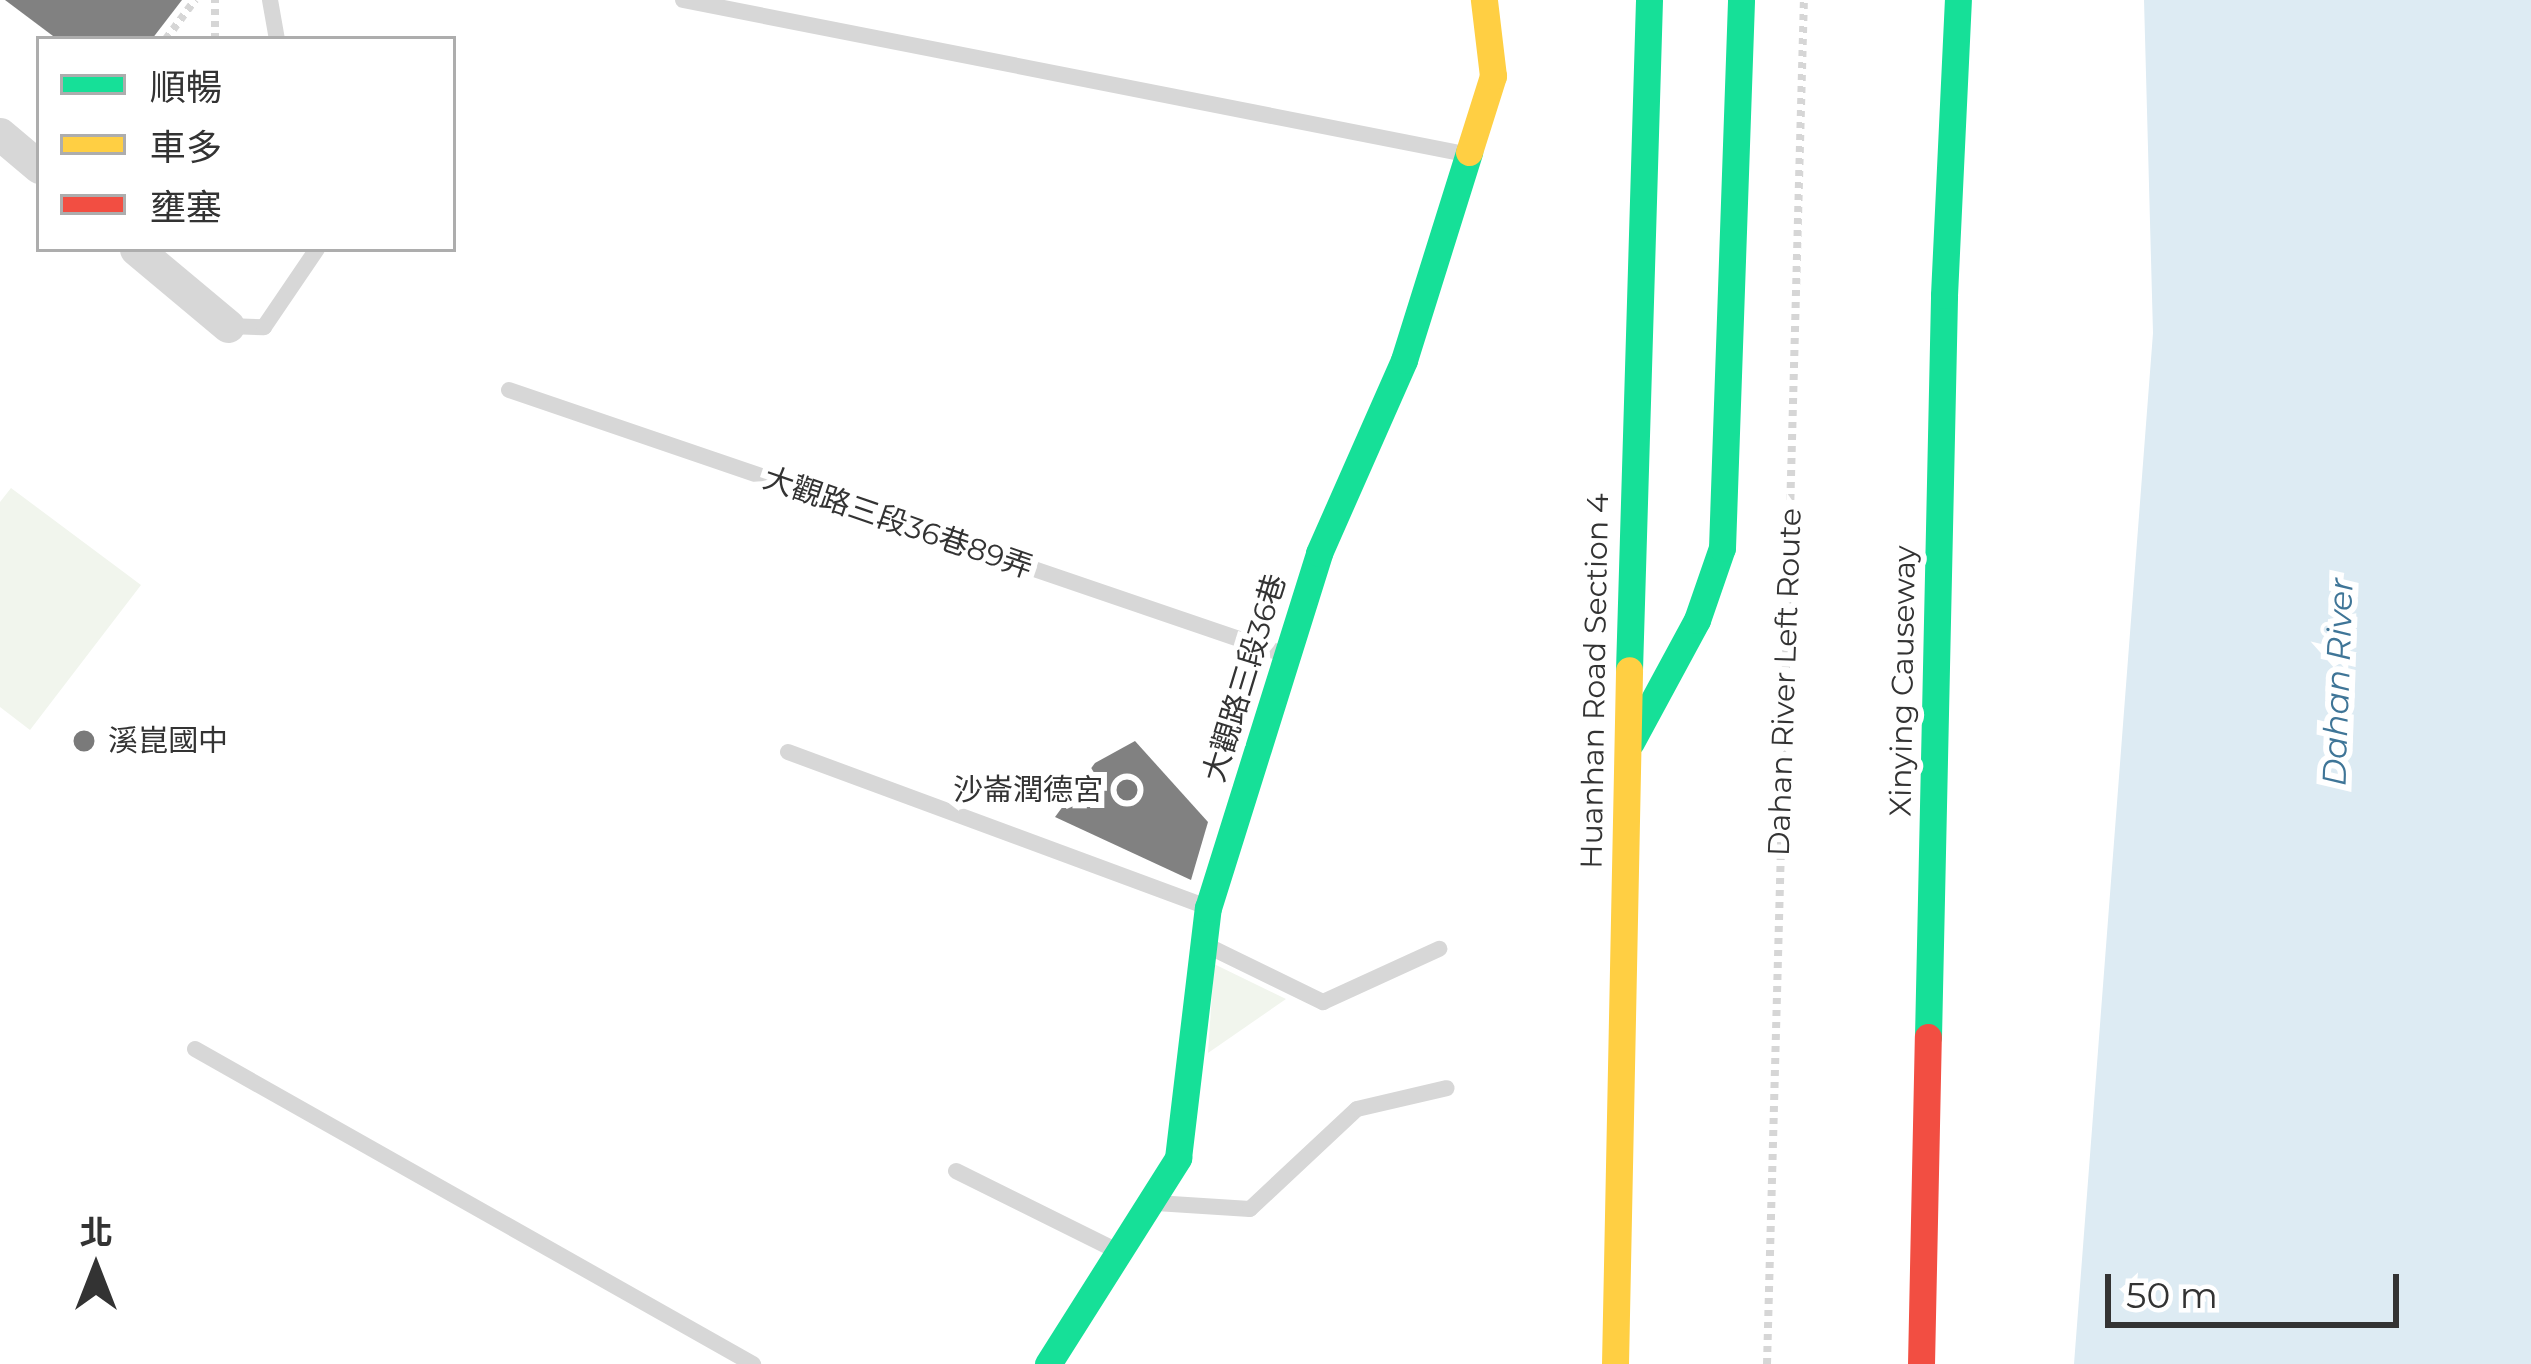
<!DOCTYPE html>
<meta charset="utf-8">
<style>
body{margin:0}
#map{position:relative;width:2531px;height:1364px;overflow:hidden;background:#fff;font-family:Montserrat,"Noto Sans TC",sans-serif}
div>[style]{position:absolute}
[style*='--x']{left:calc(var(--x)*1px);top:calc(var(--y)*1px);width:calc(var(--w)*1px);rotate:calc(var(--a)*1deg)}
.green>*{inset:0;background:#f1f5ed}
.water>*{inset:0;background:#ddebf3}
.building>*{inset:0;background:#818181}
.path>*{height:8px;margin-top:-4px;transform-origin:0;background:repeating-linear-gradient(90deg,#d6d6d6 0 6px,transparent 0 12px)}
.lane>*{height:16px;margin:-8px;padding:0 8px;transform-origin:8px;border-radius:8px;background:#d7d7d7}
.street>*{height:33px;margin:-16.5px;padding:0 16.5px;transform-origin:16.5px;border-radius:16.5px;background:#d7d7d7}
.fast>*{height:27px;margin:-13.5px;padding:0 13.5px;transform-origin:13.5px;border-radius:13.5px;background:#16e098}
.slow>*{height:27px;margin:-13.5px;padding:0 13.5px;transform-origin:13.5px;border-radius:13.5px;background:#ffcf43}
.jam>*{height:27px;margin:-13.5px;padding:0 13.5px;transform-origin:13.5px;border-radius:13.5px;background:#f24e42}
.dots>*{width:33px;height:33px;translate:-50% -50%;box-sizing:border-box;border:6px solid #fff;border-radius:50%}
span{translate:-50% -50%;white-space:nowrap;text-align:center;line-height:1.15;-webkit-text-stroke:12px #fff;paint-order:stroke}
.street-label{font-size:30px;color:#333}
.poi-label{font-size:30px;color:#333}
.left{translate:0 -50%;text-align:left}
.right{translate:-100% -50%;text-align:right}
.water-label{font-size:33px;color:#3f7597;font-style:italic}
.legend{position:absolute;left:36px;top:36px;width:420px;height:216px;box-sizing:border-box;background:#fff;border:3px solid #adadad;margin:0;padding:15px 21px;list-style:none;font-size:36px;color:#333}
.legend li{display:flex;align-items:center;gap:24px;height:60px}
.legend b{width:60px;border:3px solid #adadad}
.north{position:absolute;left:36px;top:1208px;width:120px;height:120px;-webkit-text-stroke:9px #fff;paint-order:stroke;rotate:0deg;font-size:33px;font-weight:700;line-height:48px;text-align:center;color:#333}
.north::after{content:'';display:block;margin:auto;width:42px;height:54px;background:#333;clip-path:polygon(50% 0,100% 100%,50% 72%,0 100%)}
.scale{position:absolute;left:2105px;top:1274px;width:294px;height:54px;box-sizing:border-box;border:6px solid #333;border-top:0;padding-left:15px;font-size:36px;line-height:42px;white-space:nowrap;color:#333;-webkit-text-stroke:9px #fff;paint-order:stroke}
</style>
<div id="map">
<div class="green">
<div style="clip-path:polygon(11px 488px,141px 585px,30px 730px,0 707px,0 502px)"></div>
<div style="clip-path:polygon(1214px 964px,1286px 999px,1208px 1053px)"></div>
</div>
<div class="water">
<div style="clip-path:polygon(2144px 0,2531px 0,2531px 1364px,2074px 1364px,2153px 333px)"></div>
</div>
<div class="building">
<div style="clip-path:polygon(5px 0,182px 0,152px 39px,57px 39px)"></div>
<div style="clip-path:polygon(1135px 741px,1208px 822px,1191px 880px,1055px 817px,1095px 763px)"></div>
</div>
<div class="path">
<div style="--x:166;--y:39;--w:49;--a:-53.4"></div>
<div style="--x:215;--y:39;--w:39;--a:-90"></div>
<div style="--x:1767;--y:1364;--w:1365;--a:-88.45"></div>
</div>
<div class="lane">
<div style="--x:270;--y:0;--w:40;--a:80"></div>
<div style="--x:683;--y:0;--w:797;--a:11.14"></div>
<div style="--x:228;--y:326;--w:36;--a:2"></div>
<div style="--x:264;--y:327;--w:94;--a:-55.8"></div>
<div style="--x:509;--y:390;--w:821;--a:18.83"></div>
<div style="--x:788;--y:752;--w:444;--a:20.3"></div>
<div style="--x:1210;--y:947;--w:126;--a:26"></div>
<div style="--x:1323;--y:1002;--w:128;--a:-24.6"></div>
<div style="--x:195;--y:1049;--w:641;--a:29.45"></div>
<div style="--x:956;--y:1171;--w:180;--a:26.4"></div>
<div style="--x:1156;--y:1203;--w:94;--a:3.7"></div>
<div style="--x:1250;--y:1209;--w:146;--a:-43.1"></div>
<div style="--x:1357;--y:1109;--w:92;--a:-13.1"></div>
</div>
<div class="street">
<div style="--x:0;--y:134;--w:51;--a:40.2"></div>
<div style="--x:136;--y:249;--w:120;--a:39.9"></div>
</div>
<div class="fast">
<div style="--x:1629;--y:670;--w:670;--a:-88.29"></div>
<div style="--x:1631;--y:742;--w:139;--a:-61.6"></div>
<div style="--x:1697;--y:620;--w:76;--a:-70.9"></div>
<div style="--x:1722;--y:548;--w:548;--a:-88.01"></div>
<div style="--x:1928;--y:1037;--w:742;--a:-88.76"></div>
<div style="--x:1944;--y:295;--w:295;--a:-87.3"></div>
<div style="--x:1048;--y:1364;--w:244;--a:-57.7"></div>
<div style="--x:1178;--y:1158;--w:252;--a:-83.2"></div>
<div style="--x:1208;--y:908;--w:372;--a:-72.6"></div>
<div style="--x:1319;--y:553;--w:211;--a:-66.2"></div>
<div style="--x:1404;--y:360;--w:218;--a:-72.6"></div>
</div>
<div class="slow">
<div style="--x:1469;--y:152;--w:80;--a:-72.5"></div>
<div style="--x:1493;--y:76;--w:77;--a:-96.8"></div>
<div style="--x:1615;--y:1364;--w:694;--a:-88.84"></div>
</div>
<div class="jam">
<div style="--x:1921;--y:1364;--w:327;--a:-88.8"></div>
</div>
<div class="dots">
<div style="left:84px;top:741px;background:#7a7a7a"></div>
<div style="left:1127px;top:790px;background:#7a7a7a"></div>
</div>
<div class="street-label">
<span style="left:898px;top:523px;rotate:19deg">大觀路三段36巷89弄</span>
<span style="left:1245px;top:678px;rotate:-73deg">大觀路三段36巷</span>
<span style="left:1595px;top:681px;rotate:-89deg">Huanhan Road Section 4</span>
<span style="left:1903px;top:681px;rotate:-89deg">Xinying Causeway</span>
<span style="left:1785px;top:682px;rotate:-88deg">Dahan River Left Route</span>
</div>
<div class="poi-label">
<span class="left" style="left:108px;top:741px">溪崑國中</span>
<span class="right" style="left:1103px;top:790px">沙崙潤德宮</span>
</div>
<div class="water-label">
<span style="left:2338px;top:682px;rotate:-88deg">Dahan River</span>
</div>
<ul class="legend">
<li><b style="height:15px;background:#16e098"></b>順暢</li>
<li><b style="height:15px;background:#ffcf43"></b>車多</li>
<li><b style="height:15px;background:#f24e42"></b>壅塞</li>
</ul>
<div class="north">北</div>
<div class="scale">50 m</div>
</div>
